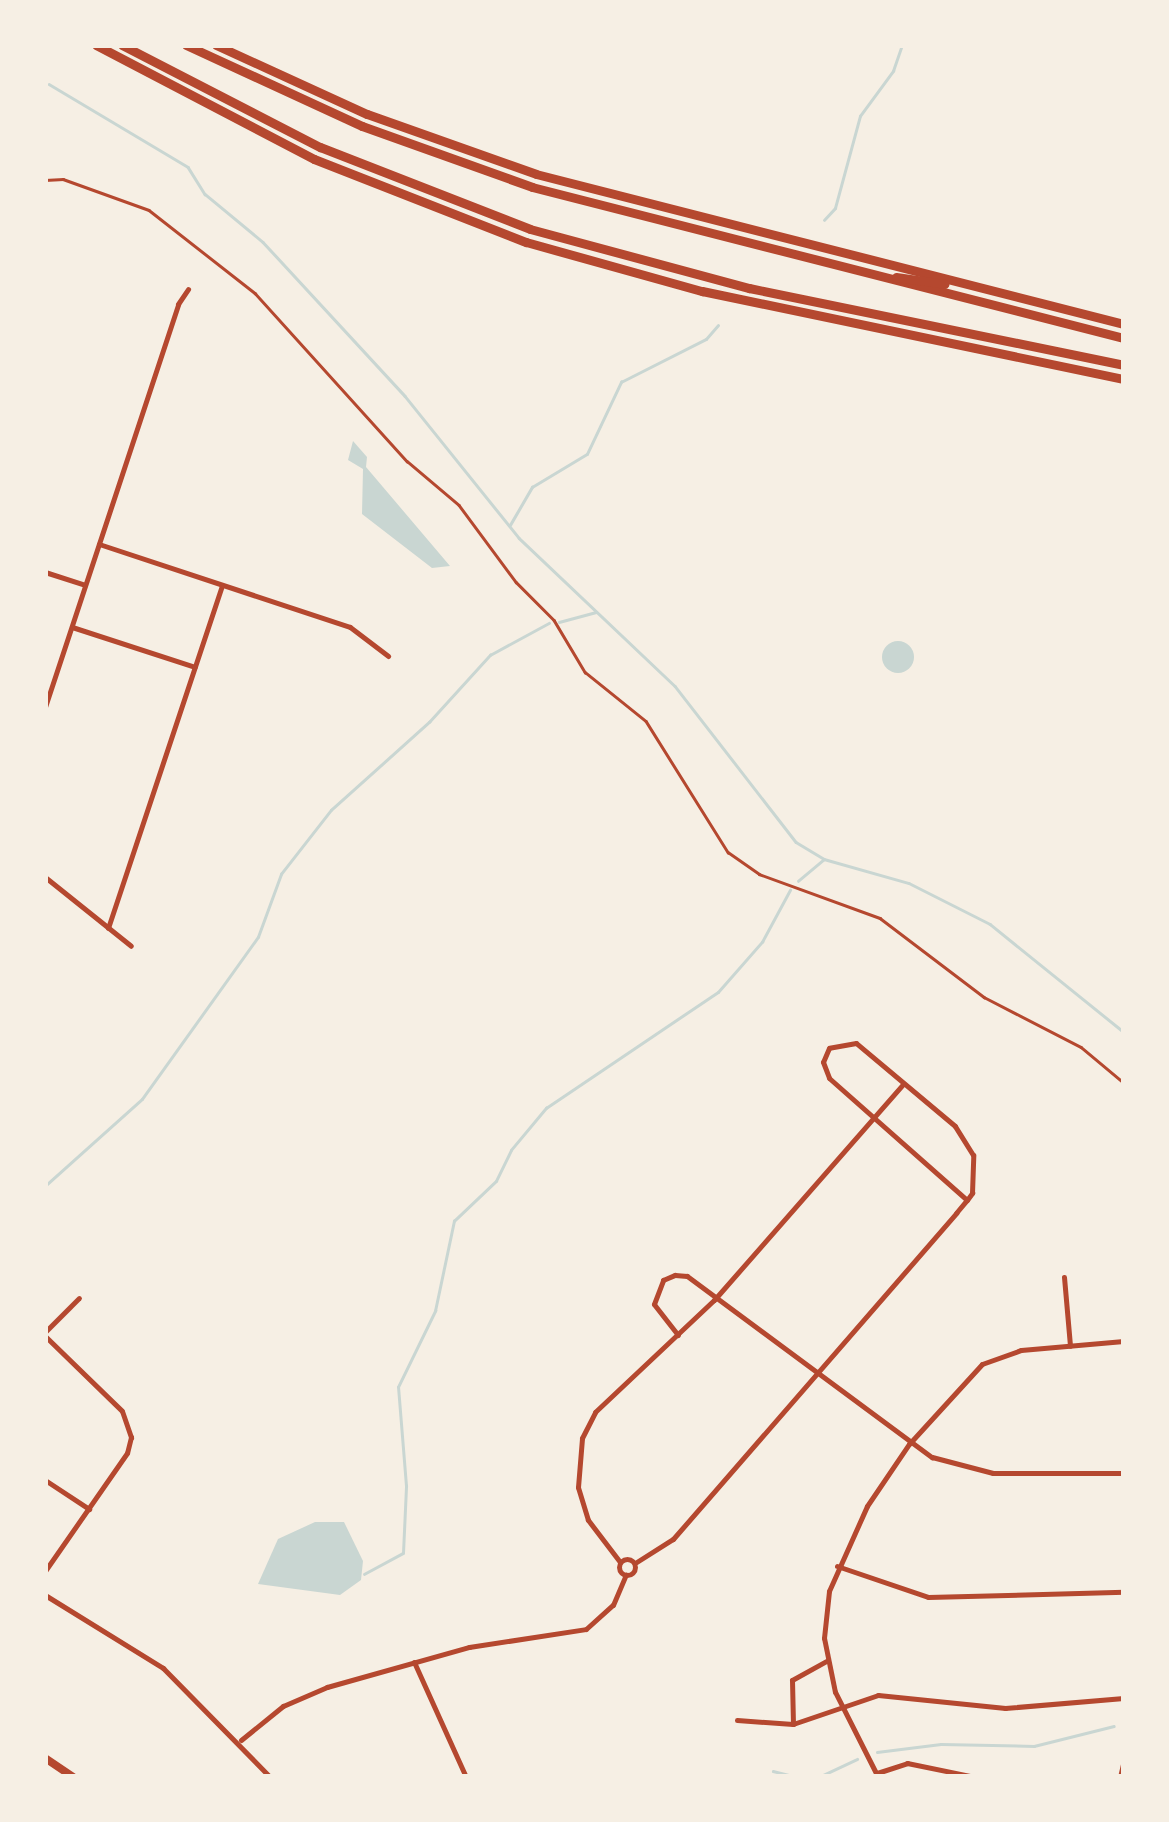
<!DOCTYPE html>
<style>
body{margin:0}
#map{position:relative;width:1169px;height:1822px;overflow:hidden;background:#f6efe4;font-family:"Roboto Condensed",sans-serif}
div>[style]{position:absolute}
[style*='--x']{left:calc(var(--x)*1px);top:calc(var(--y)*1px);width:calc(var(--w)*1px);rotate:calc(var(--a)*1deg)}
.water>*{inset:0;background:#c9d6d2}
.round{border-radius:50%}
.stream>*{height:2.5px;margin:-1.25px;padding:0 1.25px;transform-origin:1.25px;border-radius:1.25px;background:#c9d6d2}
.path>*{height:2.5px;margin:-1.25px;padding:0 1.25px;transform-origin:1.25px;border-radius:1.25px;background:#b5482f}
.minor>*{height:5px;margin:-2.5px;padding:0 2.5px;transform-origin:2.5px;border-radius:2.5px;background:#b5482f}
.minor>.ring{margin:-2.5px;padding:0;box-sizing:content-box;background:none;border:5px solid #b5482f;border-radius:50%}
.secondary>*{height:8px;margin:-4px;padding:0 4px;transform-origin:4px;border-radius:4px;background:#b5482f}
.motorway>*{height:9px;margin:-4.5px;padding:0 4.5px;transform-origin:4.5px;border-radius:4.5px;background:#b5482f}
span{translate:-50% -50%;white-space:nowrap;text-align:center;line-height:1.15;-webkit-text-stroke:10px #f6efe4;paint-order:stroke}
.frame{position:absolute;inset:0;border:48px solid #f6efe4;pointer-events:none}
</style>
<div id="map">
<div class="water">
<div style="clip-path:polygon(353px 441px,367px 457px,366px 467px,450px 566px,432px 568px,362px 514px,363px 469px,348px 460px)"></div>
<div class="round" style="left:882px;top:641px;width:32px;height:32px"></div>
<div style="clip-path:polygon(315px 1522px,344px 1522px,363px 1561px,361px 1580px,340px 1595px,258px 1584px,278px 1539px)"></div>
</div>
<div class="stream">
<div style="--x:49;--y:84;--w:162;--a:30.8"></div>
<div style="--x:188;--y:167;--w:32;--a:58"></div>
<div style="--x:205;--y:194;--w:75;--a:39.6"></div>
<div style="--x:263;--y:242;--w:209;--a:47.3"></div>
<div style="--x:405;--y:396;--w:182;--a:51.2"></div>
<div style="--x:519;--y:538;--w:215;--a:43.5"></div>
<div style="--x:675;--y:686;--w:197;--a:52.2"></div>
<div style="--x:796;--y:842;--w:33;--a:31"></div>
<div style="--x:824;--y:859;--w:88;--a:15.8"></div>
<div style="--x:909;--y:883;--w:91;--a:26.8"></div>
<div style="--x:990;--y:924;--w:172;--a:38.9"></div>
<div style="--x:824;--y:220;--w:16;--a:-47"></div>
<div style="--x:835;--y:208;--w:95;--a:-74.8"></div>
<div style="--x:860;--y:116;--w:56;--a:-53.7"></div>
<div style="--x:893;--y:71;--w:28;--a:-71"></div>
<div style="--x:510;--y:525;--w:44;--a:-59.9"></div>
<div style="--x:532;--y:487;--w:64;--a:-31"></div>
<div style="--x:587;--y:454;--w:80;--a:-64.7"></div>
<div style="--x:621;--y:382;--w:95;--a:-26.8"></div>
<div style="--x:706;--y:339;--w:18;--a:-49"></div>
<div style="--x:559;--y:622;--w:38;--a:-15"></div>
<div style="--x:798;--y:881;--w:33;--a:-40"></div>
<div style="--x:45;--y:1186;--w:130;--a:-41.9"></div>
<div style="--x:142;--y:1099;--w:199;--a:-54.4"></div>
<div style="--x:258;--y:937;--w:67;--a:-69.9"></div>
<div style="--x:281;--y:874;--w:81;--a:-52"></div>
<div style="--x:331;--y:810;--w:132;--a:-41.9"></div>
<div style="--x:429;--y:722;--w:91;--a:-47.7"></div>
<div style="--x:490;--y:655;--w:67;--a:-28.5"></div>
<div style="--x:364;--y:1574;--w:44;--a:-28.3"></div>
<div style="--x:403;--y:1553;--w:67;--a:-87.4"></div>
<div style="--x:406;--y:1486;--w:99;--a:-94.6"></div>
<div style="--x:398;--y:1387;--w:85;--a:-64"></div>
<div style="--x:435;--y:1311;--w:92;--a:-78.1"></div>
<div style="--x:454;--y:1221;--w:58;--a:-43.6"></div>
<div style="--x:496;--y:1181;--w:34;--a:-64"></div>
<div style="--x:511;--y:1150;--w:55;--a:-50.2"></div>
<div style="--x:546;--y:1108;--w:207;--a:-34"></div>
<div style="--x:718;--y:992;--w:67;--a:-48.7"></div>
<div style="--x:762;--y:942;--w:59;--a:-61.7"></div>
<div style="--x:877;--y:1752;--w:64;--a:-7.1"></div>
<div style="--x:941;--y:1744;--w:93;--a:1.2"></div>
<div style="--x:1034;--y:1746;--w:82;--a:-14"></div>
<div style="--x:773;--y:1771;--w:25;--a:14"></div>
<div style="--x:819;--y:1777;--w:42;--a:-25.3"></div>
</div>
<div class="path">
<div style="--x:45;--y:180;--w:18;--a:-3"></div>
<div style="--x:63;--y:179;--w:91;--a:19.8"></div>
<div style="--x:149;--y:210;--w:135;--a:38.1"></div>
<div style="--x:255;--y:293;--w:227;--a:47.9"></div>
<div style="--x:407;--y:461;--w:68;--a:40.2"></div>
<div style="--x:459;--y:505;--w:96;--a:53.5"></div>
<div style="--x:516;--y:582;--w:54;--a:45"></div>
<div style="--x:554;--y:620;--w:61;--a:59.2"></div>
<div style="--x:585;--y:672;--w:78;--a:38.8"></div>
<div style="--x:646;--y:721;--w:155;--a:58"></div>
<div style="--x:728;--y:852;--w:38;--a:35"></div>
<div style="--x:759;--y:874;--w:129;--a:20"></div>
<div style="--x:880;--y:918;--w:131;--a:37.2"></div>
<div style="--x:984;--y:997;--w:109;--a:27.3"></div>
<div style="--x:1081;--y:1047;--w:56;--a:39.9"></div>
</div>
<div class="minor">
<div style="--x:99;--y:544;--w:264;--a:18.3"></div>
<div style="--x:350;--y:627;--w:48;--a:37.3"></div>
<div style="--x:45;--y:572;--w:42;--a:18"></div>
<div style="--x:72;--y:627;--w:129;--a:18"></div>
<div style="--x:45;--y:707;--w:424;--a:-71.7"></div>
<div style="--x:178;--y:304;--w:18;--a:-56"></div>
<div style="--x:45;--y:877;--w:110;--a:38.7"></div>
<div style="--x:108;--y:928;--w:361;--a:-71.6"></div>
<div style="--x:1064;--y:1277;--w:69;--a:85"></div>
<div style="--x:45;--y:1332;--w:48;--a:-45"></div>
<div style="--x:678;--y:1335;--w:39;--a:-128"></div>
<div style="--x:654;--y:1304;--w:26;--a:-69"></div>
<div style="--x:663;--y:1280;--w:13;--a:-23"></div>
<div style="--x:675;--y:1275;--w:12;--a:5"></div>
<div style="--x:687;--y:1276;--w:305;--a:36.5"></div>
<div style="--x:932;--y:1457;--w:63;--a:14.7"></div>
<div style="--x:993;--y:1473;--w:131;--a:0"></div>
<div style="--x:45;--y:1336;--w:107;--a:44.2"></div>
<div style="--x:122;--y:1411;--w:28;--a:71"></div>
<div style="--x:131;--y:1437;--w:16;--a:104"></div>
<div style="--x:127;--y:1453;--w:144;--a:124.8"></div>
<div style="--x:45;--y:1480;--w:53;--a:33.4"></div>
<div class="ring" style="left:619px;top:1559px;width:11px;height:11px"></div>
<div style="--x:620;--y:1562;--w:53;--a:-127.3"></div>
<div style="--x:588;--y:1520;--w:34;--a:-107"></div>
<div style="--x:578;--y:1487;--w:49;--a:-85.3"></div>
<div style="--x:582;--y:1438;--w:29;--a:-63"></div>
<div style="--x:595;--y:1412;--w:163;--a:-43.3"></div>
<div style="--x:714;--y:1300;--w:287;--a:-48.8"></div>
<div style="--x:635;--y:1563;--w:45;--a:-32.3"></div>
<div style="--x:673;--y:1539;--w:432;--a:-49"></div>
<div style="--x:956;--y:1213;--w:17;--a:-50"></div>
<div style="--x:967;--y:1200;--w:9;--a:-54"></div>
<div style="--x:972;--y:1193;--w:38;--a:-88"></div>
<div style="--x:973;--y:1155;--w:34;--a:-122"></div>
<div style="--x:955;--y:1126;--w:129;--a:-140"></div>
<div style="--x:856;--y:1043;--w:27;--a:170"></div>
<div style="--x:829;--y:1048;--w:15;--a:113"></div>
<div style="--x:823;--y:1062;--w:17;--a:69"></div>
<div style="--x:829;--y:1078;--w:184;--a:41.5"></div>
<div style="--x:837;--y:1566;--w:96;--a:18.8"></div>
<div style="--x:928;--y:1597;--w:196;--a:-1.5"></div>
<div style="--x:45;--y:1595;--w:139;--a:31.7"></div>
<div style="--x:163;--y:1668;--w:153;--a:45.5"></div>
<div style="--x:414;--y:1662;--w:126;--a:65.7"></div>
<div style="--x:737;--y:1720;--w:56;--a:4.1"></div>
<div style="--x:793;--y:1724;--w:90;--a:-18.8"></div>
<div style="--x:878;--y:1695;--w:128;--a:5.8"></div>
<div style="--x:1005;--y:1708;--w:119;--a:-4.8"></div>
<div style="--x:793;--y:1724;--w:44;--a:-91.3"></div>
<div style="--x:792;--y:1680;--w:39;--a:-29"></div>
<div style="--x:241;--y:1740;--w:54;--a:-39"></div>
<div style="--x:283;--y:1706;--w:48;--a:-23.4"></div>
<div style="--x:327;--y:1687;--w:148;--a:-15.7"></div>
<div style="--x:469;--y:1647;--w:118;--a:-8.7"></div>
<div style="--x:586;--y:1629;--w:36;--a:-42"></div>
<div style="--x:613;--y:1605;--w:33;--a:-67"></div>
<div style="--x:877;--y:1773;--w:32;--a:-18"></div>
<div style="--x:907;--y:1763;--w:69;--a:11.6"></div>
<div style="--x:878;--y:1777;--w:95;--a:-116.8"></div>
<div style="--x:835;--y:1692;--w:55;--a:-101.5"></div>
<div style="--x:824;--y:1638;--w:47;--a:-83.9"></div>
<div style="--x:829;--y:1591;--w:93;--a:-65.9"></div>
<div style="--x:867;--y:1506;--w:75;--a:-55.9"></div>
<div style="--x:909;--y:1444;--w:108;--a:-47.6"></div>
<div style="--x:982;--y:1364;--w:41;--a:-19.7"></div>
<div style="--x:1021;--y:1350;--w:103;--a:-5"></div>
<div style="--x:1120;--y:1777;--w:18;--a:-77"></div>
</div>
<div class="secondary">
<div style="--x:45;--y:1758;--w:34;--a:34"></div>
</div>
<div class="motorway">
<div style="--x:96;--y:45;--w:246;--a:27.6"></div>
<div style="--x:314;--y:159;--w:228;--a:21.4"></div>
<div style="--x:526;--y:242;--w:183;--a:15.6"></div>
<div style="--x:702;--y:291;--w:431;--a:11.8"></div>
<div style="--x:122;--y:45;--w:223;--a:27.3"></div>
<div style="--x:320;--y:147;--w:225;--a:21.3"></div>
<div style="--x:530;--y:229;--w:227;--a:15.1"></div>
<div style="--x:749;--y:288;--w:383;--a:11.6"></div>
<div style="--x:186;--y:45;--w:194;--a:24.7"></div>
<div style="--x:362;--y:126;--w:181;--a:19.7"></div>
<div style="--x:532;--y:187;--w:611;--a:14.31"></div>
<div style="--x:216;--y:45;--w:166;--a:24.6"></div>
<div style="--x:367;--y:114;--w:179;--a:19.5"></div>
<div style="--x:536;--y:174;--w:607;--a:14.31"></div>
<div style="--x:896;--y:277;--w:49;--a:8.1"></div>
</div>
<div class="frame"></div>
</div>
